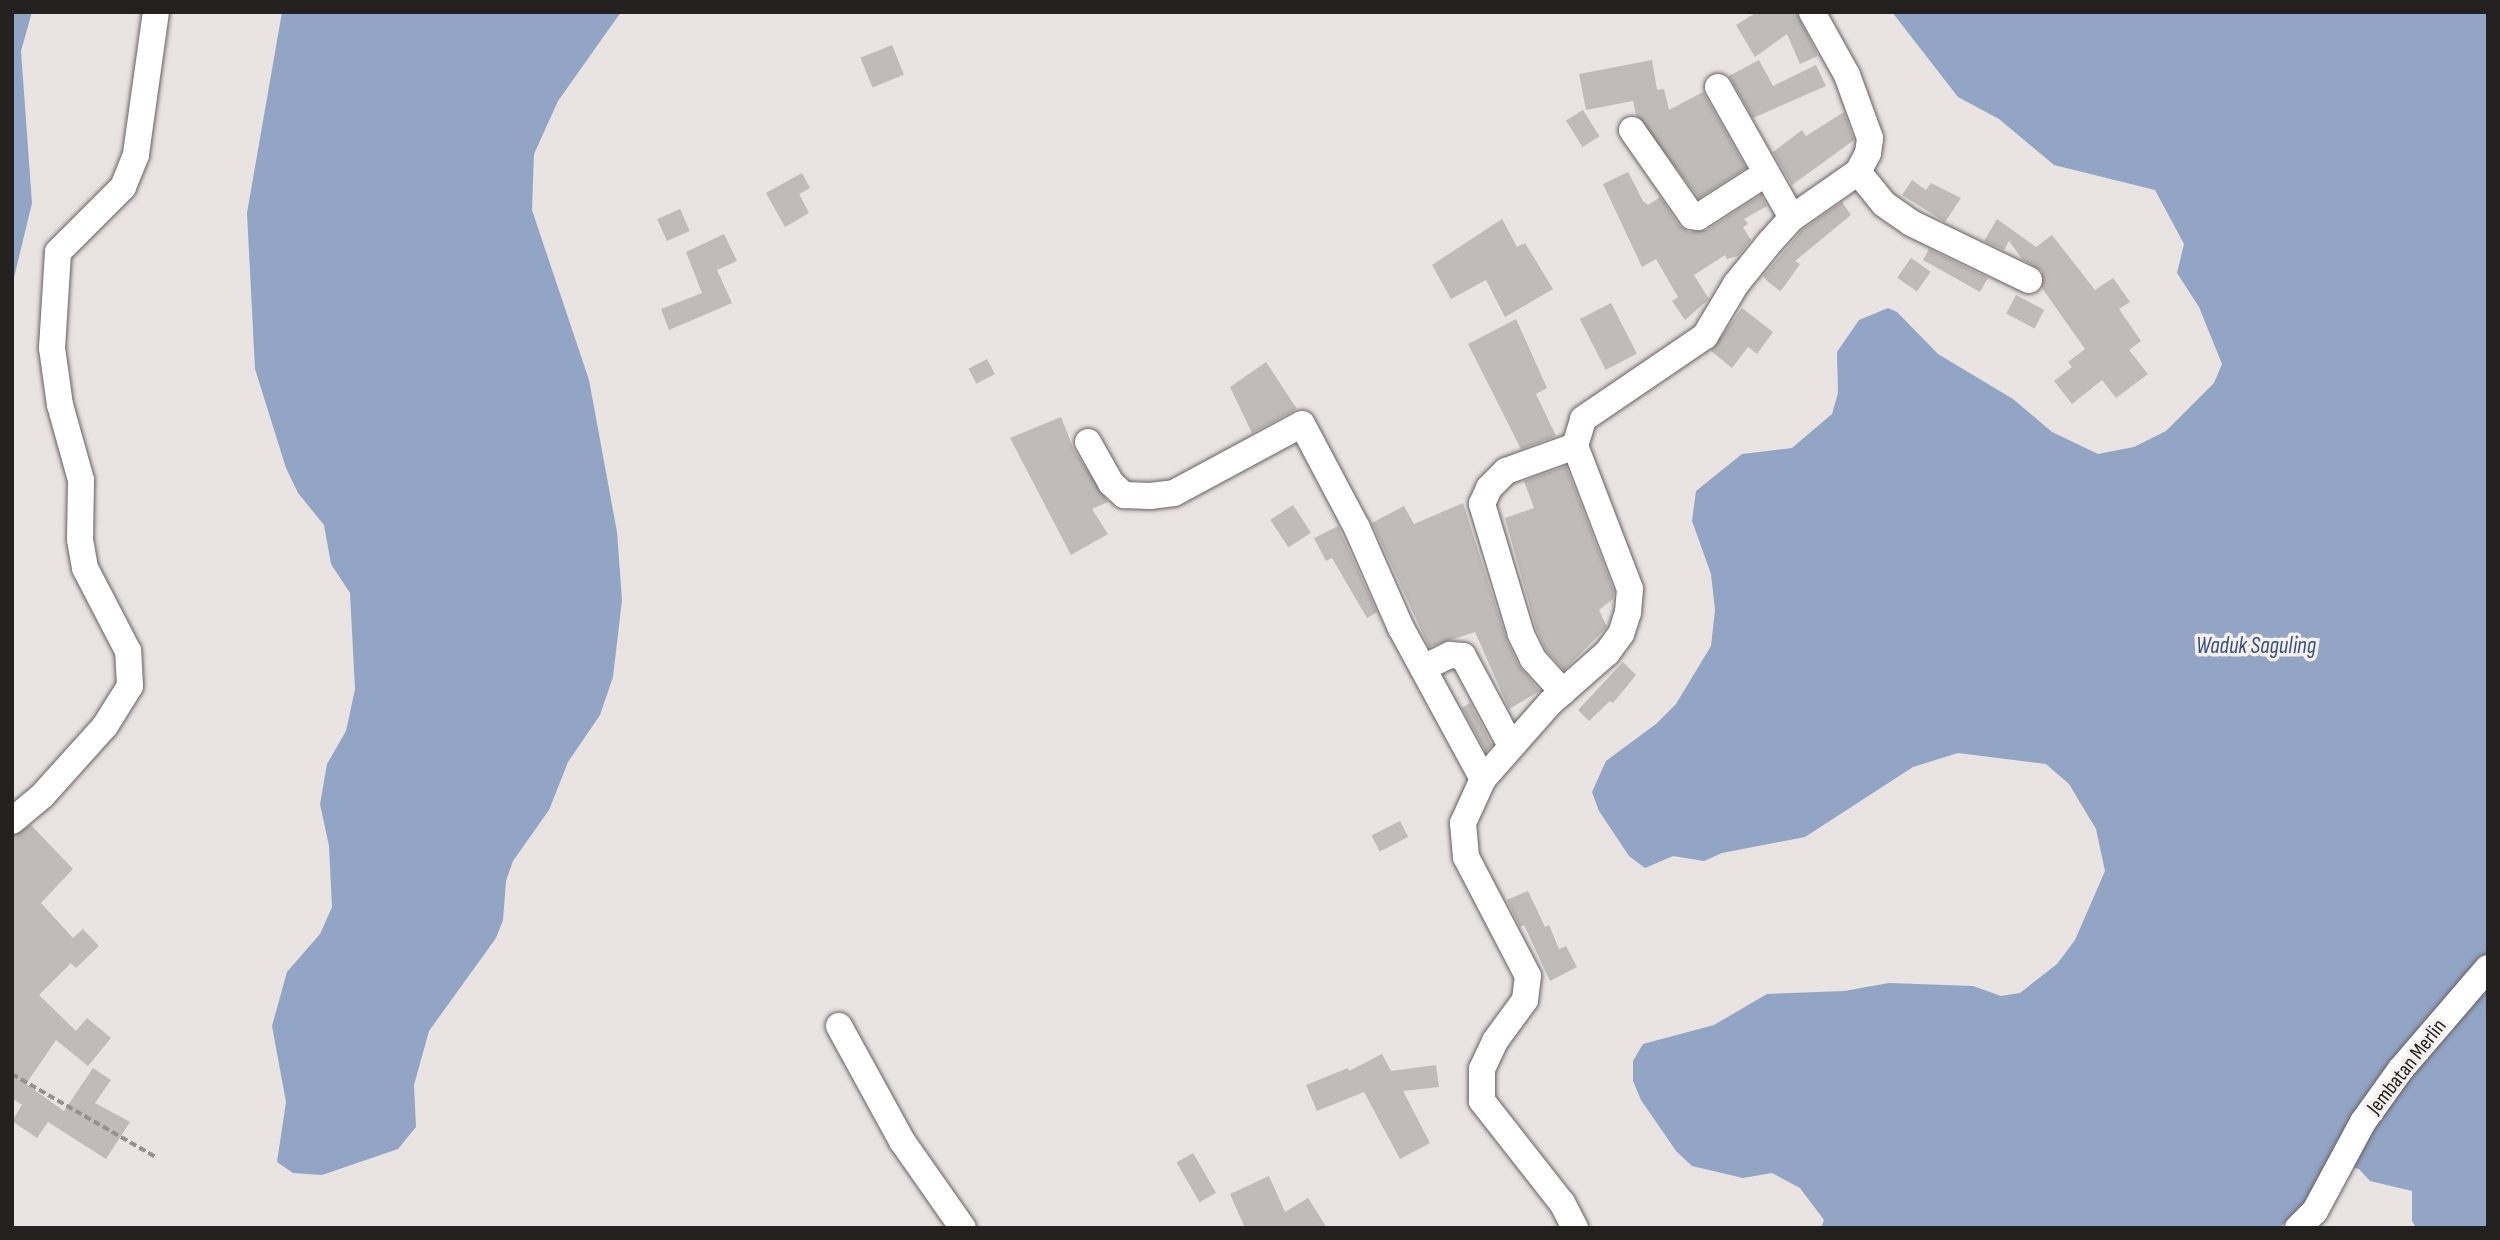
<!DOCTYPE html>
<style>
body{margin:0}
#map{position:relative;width:2500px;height:1240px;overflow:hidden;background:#e9e3e2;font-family:"Sofia Sans Condensed",sans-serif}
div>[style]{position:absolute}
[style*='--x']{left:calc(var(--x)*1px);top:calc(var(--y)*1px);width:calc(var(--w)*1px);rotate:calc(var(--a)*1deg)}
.water>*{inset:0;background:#92a5c5}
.building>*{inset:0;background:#c0bab9;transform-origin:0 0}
.path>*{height:3.5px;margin-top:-1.75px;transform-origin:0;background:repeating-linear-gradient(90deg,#969190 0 7px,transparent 0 10.5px)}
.roads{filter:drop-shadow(0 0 2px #666160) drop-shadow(0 0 2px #666160)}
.minor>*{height:26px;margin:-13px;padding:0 13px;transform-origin:13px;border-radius:13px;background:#fff}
span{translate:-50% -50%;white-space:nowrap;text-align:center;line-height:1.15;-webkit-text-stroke:7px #f6f0ef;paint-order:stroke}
.street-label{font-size:21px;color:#232120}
.water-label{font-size:23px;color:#354f7c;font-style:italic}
.frame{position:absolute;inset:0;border:14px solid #232120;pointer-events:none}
</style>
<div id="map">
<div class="water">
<div style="clip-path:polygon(12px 12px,32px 12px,21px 51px,32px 203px,12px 286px)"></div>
<div style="clip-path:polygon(282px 12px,621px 12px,558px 101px,534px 154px,532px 210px,589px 380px,617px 532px,622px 600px,613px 677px,600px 715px,568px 762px,549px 810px,513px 861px,506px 881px,503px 920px,496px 938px,429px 1031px,414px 1085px,416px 1127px,398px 1149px,322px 1175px,293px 1173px,277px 1162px,286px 1102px,272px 1026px,287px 972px,320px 934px,332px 907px,329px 846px,320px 804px,327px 764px,346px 731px,355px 689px,350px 593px,331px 564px,324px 525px,298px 493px,286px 468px,255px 369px,247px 213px)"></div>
<div style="clip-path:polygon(1892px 12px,2488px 12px,2488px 1228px,2416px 1228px,2412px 1221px,2412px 1191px,2370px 1181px,2359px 1169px,2347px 1166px,2279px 1228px,1821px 1228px,1824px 1220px,1800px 1188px,1772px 1173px,1743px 1178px,1692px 1166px,1676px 1151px,1641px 1100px,1633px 1081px,1633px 1061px,1643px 1044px,1714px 1025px,1767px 994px,1844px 991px,1889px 983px,1973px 986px,2001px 996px,2020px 993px,2057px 964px,2075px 940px,2105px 871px,2096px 829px,2069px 784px,2046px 764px,1958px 753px,1913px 767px,1805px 837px,1722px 853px,1704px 861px,1673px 856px,1645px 868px,1629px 856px,1599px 811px,1592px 792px,1606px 761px,1656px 724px,1676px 704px,1711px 646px,1715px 610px,1711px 574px,1692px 521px,1696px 491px,1742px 454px,1792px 448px,1832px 414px,1838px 393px,1837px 352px,1859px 320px,1888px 308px,1897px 312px,1938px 354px,2013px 399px,2052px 432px,2098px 454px,2134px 447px,2166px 431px,2214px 383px,2222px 364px,2199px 307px,2177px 273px,2184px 244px,2155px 190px,2054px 165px,1999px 119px,1958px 97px)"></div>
</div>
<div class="building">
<div style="clip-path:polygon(1757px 12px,1796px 12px,1818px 56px,1800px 64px,1787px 34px,1755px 57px,1736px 25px)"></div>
<div style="left:892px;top:45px;width:32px;height:34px;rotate:68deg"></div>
<div style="clip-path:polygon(1652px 60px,1657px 90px,1664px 89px,1669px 110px,1703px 92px,1746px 168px,1699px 198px,1636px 115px,1633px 101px,1586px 110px,1579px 74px)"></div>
<div style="clip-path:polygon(1759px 60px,1773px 86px,1816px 65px,1826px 86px,1753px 118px,1729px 76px)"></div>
<div style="left:1583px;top:110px;width:31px;height:20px;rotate:58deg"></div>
<div style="clip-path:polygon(1844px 112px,1854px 140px,1792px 185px,1773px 152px,1802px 130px,1806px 136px)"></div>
<div style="clip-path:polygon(1628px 172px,1643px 201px,1648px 205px,1660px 197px,1679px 225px,1689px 232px,1707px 230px,1761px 195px,1767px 206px,1744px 219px,1748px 224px,1743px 227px,1751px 240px,1738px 256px,1727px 259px,1725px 255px,1694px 275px,1709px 299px,1685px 320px,1672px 301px,1678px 297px,1656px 259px,1642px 267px,1603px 184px)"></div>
<div style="clip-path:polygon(802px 173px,810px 188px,799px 194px,809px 213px,785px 227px,766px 193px)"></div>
<div style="clip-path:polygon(1912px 180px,1926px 190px,1931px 183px,1961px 198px,1945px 222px,1902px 195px)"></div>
<div style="clip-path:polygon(1842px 202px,1851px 215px,1795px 261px,1800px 264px,1783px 288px,1780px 291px,1767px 281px,1763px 276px,1802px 230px)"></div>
<div style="left:680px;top:209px;width:24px;height:25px;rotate:66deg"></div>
<div style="clip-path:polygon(1502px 219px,1517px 247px,1525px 243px,1553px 289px,1505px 317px,1486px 280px,1451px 299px,1432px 265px)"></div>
<div style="clip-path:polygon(1997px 219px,2036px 247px,2052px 235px,2095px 290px,2113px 278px,2130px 302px,2119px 309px,2141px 341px,2129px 350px,2148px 374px,2116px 398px,2102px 380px,2072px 404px,2054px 381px,2072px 367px,2068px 362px,2085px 349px,2042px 288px,2042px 271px,2022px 259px,2009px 241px,2004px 250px,1984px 241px)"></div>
<div style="clip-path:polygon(724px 234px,737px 261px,717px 270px,732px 303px,669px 330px,661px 309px,702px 293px,686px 252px)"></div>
<div style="clip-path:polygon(1929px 249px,1988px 278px,1980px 292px,1923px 260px)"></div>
<div style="left:1911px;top:258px;width:24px;height:24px;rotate:35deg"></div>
<div style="left:2016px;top:295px;width:32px;height:21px;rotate:28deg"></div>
<div style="left:1611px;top:303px;width:57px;height:35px;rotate:63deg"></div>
<div style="clip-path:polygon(1742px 308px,1773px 332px,1757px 354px,1748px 347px,1732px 368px,1711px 351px)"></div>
<div style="clip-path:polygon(1516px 319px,1547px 388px,1536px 394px,1556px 436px,1521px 449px,1468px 344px)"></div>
<div style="left:987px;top:359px;width:17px;height:21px;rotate:62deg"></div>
<div style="clip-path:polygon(1266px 362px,1297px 409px,1252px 433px,1230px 387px)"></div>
<div style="clip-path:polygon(1061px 417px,1074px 450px,1108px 502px,1092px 509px,1108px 534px,1071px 555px,1010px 438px)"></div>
<div style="clip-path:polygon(1566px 466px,1614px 591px,1613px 599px,1599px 610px,1607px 627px,1564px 670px,1546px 650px,1536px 628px,1505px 518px,1534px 508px,1524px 481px)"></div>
<div style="clip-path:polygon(1463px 503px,1507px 641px,1519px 666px,1540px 691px,1509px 709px,1475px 632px,1429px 647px,1372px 523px,1404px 506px,1414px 524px)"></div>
<div style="left:1293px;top:505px;width:33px;height:27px;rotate:57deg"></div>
<div style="clip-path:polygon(1338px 526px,1377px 612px,1367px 618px,1332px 558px,1326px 561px,1314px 538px)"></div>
<div style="clip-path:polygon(1623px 662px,1636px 675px,1613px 703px,1610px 701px,1589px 721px,1578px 710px)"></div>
<div style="clip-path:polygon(1470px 703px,1492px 745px,1486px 752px,1462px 708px)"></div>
<div style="left:1400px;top:821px;width:18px;height:32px;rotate:63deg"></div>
<div style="clip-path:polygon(31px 825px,73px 869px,41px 903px,73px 938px,83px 929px,99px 946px,76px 968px,71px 963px,39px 995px,76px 1031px,87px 1018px,111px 1038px,88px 1066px,56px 1040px,26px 1084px,64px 1111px,93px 1068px,111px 1080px,95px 1103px,130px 1122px,106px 1159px,48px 1122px,37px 1138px,12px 1121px,22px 1105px,15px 1100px,12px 1103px,12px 836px)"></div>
<div style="clip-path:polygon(1528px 891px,1545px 927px,1549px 925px,1559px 949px,1566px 946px,1577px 967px,1550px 981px,1524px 925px,1520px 927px,1507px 900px)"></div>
<div style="clip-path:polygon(1382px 1054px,1391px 1071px,1436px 1065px,1439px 1087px,1403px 1091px,1430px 1143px,1400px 1159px,1364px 1092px,1317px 1111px,1306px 1085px,1348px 1068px,1349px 1071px)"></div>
<div style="left:1193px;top:1153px;width:46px;height:19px;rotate:60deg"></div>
<div style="clip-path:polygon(1269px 1176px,1285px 1212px,1308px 1198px,1327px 1228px,1245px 1228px,1230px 1194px)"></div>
</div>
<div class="path">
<div style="--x:12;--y:1074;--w:166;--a:30"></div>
</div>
<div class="roads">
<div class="minor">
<div style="--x:1718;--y:87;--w:150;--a:60.5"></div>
<div style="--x:1632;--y:130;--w:105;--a:55.1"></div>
<div style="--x:1692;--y:216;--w:6;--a:9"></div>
<div style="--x:1698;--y:217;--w:80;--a:-32.7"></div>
<div style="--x:1858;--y:172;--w:41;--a:50.9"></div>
<div style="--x:1884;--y:204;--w:33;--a:35"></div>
<div style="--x:1911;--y:223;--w:131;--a:25.8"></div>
<div style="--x:1088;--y:442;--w:47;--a:60.7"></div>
<div style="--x:1111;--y:483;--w:18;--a:43"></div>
<div style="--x:1124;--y:495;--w:26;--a:2"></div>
<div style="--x:1150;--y:496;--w:24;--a:-7"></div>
<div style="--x:1174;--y:493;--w:145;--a:-28.3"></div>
<div style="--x:1302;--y:424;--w:118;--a:62.1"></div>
<div style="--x:1357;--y:528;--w:109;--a:66.3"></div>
<div style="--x:1401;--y:628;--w:172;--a:61.5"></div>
<div style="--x:1423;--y:668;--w:30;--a:-26"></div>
<div style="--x:1450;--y:655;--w:13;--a:4"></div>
<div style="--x:1463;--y:656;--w:102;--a:61.9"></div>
<div style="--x:1563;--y:692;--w:45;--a:-132.3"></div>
<div style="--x:1533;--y:659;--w:28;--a:-116"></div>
<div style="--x:1521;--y:634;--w:136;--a:-106.7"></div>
<div style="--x:1482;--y:504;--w:17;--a:-66"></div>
<div style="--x:1489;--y:488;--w:24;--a:-45"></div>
<div style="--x:1506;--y:471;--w:73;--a:-19.9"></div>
<div style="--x:12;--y:821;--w:39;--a:-40"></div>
<div style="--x:42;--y:796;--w:94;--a:-48"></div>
<div style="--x:105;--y:726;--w:47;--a:-58"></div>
<div style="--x:130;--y:686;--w:35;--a:-93"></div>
<div style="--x:128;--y:651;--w:93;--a:-117.4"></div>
<div style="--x:85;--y:568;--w:29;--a:-100"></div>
<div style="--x:80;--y:539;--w:59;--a:-89"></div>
<div style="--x:81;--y:480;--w:78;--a:-105.6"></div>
<div style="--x:60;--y:405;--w:58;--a:-98"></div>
<div style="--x:52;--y:348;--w:96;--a:-86.4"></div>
<div style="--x:58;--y:252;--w:92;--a:-45"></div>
<div style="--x:123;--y:187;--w:35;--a:-68"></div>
<div style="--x:136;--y:154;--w:143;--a:-82"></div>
<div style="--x:839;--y:1026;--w:131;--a:61.3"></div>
<div style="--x:902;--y:1141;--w:106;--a:55"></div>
<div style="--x:1575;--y:1228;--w:28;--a:-117"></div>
<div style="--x:1562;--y:1203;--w:130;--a:-128.1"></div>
<div style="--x:1482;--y:1101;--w:32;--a:-90"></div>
<div style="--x:1482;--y:1069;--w:31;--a:-65"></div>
<div style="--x:1495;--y:1041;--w:51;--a:-53.8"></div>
<div style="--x:1525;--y:1000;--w:24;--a:-83"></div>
<div style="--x:1528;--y:976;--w:134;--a:-117.5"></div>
<div style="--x:1466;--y:857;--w:34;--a:-95"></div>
<div style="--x:1463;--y:823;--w:48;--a:-65.6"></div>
<div style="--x:1483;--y:779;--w:101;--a:-48.6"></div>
<div style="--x:1550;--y:703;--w:76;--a:-41.3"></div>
<div style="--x:1607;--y:653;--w:24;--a:-54"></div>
<div style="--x:1621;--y:634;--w:23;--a:-72"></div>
<div style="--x:1628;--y:612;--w:23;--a:-85"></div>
<div style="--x:1630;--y:589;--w:153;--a:-111"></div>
<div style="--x:1575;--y:446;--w:28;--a:-73"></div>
<div style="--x:1583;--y:419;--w:148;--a:-34.2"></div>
<div style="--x:1705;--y:336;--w:61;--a:-59.2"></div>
<div style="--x:1736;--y:284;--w:55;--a:-50.9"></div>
<div style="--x:1771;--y:241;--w:31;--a:-48"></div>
<div style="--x:1792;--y:218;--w:80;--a:-34.9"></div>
<div style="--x:1858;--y:172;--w:21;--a:-62"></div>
<div style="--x:1868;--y:153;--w:15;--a:-82"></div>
<div style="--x:1870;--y:138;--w:67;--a:-110.1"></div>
<div style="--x:1847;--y:75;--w:72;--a:-119.1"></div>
<div style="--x:2298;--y:1228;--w:24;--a:-45"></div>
<div style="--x:2315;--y:1211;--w:101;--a:-61.7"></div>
<div style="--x:2363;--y:1122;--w:65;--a:-54.4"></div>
<div style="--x:2401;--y:1069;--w:133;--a:-49.3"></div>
</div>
</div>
<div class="street-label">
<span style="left:2407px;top:1067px;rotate:-52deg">Jembatan Merlin</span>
</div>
<div class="water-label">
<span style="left:2256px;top:646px">Waduk Saguling</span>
</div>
<div class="frame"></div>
</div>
